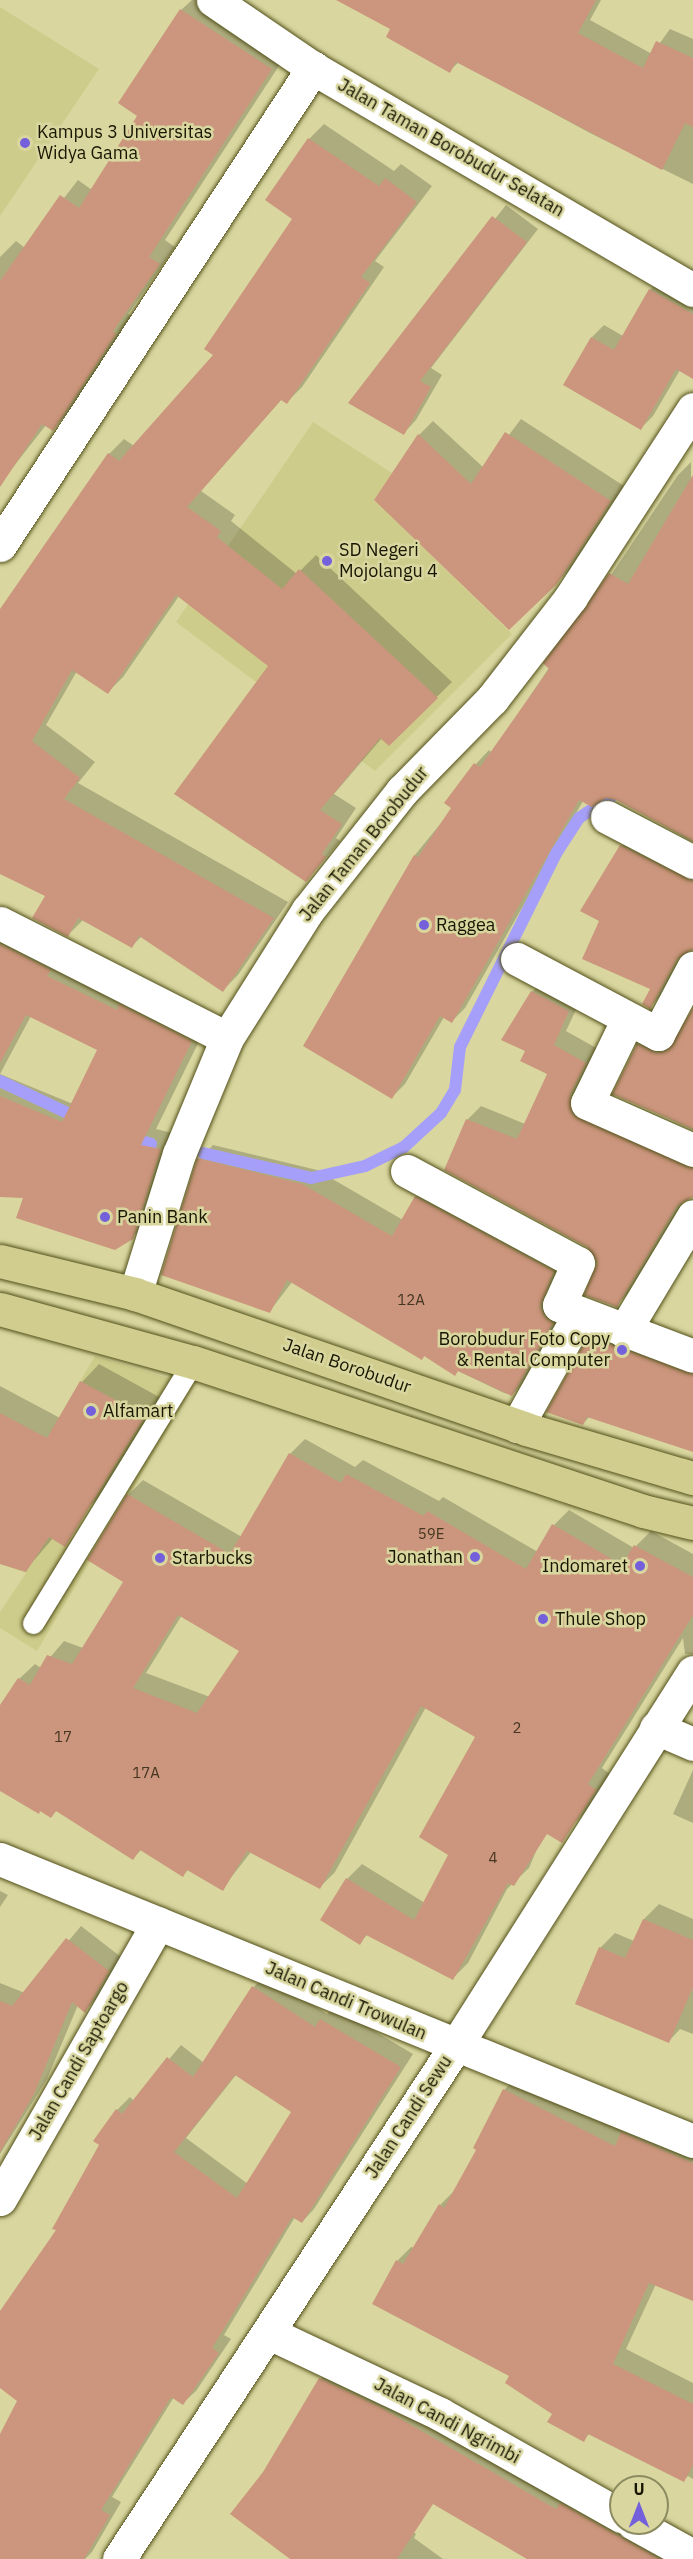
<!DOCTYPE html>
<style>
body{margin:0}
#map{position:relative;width:693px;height:2559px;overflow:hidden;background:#d9d79f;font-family:"IBM Plex Sans",sans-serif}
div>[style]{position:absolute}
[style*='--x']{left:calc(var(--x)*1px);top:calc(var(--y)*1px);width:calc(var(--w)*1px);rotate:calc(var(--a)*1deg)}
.built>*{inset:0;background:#cecc8b}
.shadow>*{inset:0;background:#0003}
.stream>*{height:12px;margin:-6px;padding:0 6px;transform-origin:6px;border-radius:6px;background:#a69ffa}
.building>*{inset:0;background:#cb967d}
.roads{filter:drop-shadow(0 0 2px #524f19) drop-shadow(0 0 2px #524f19)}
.lane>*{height:21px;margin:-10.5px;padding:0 10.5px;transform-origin:10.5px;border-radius:10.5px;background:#fff}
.street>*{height:33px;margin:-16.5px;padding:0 16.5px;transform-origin:16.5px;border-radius:16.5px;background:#fff}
.primary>*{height:33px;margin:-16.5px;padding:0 16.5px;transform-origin:16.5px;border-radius:16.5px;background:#d0cd8e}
.dots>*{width:16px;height:16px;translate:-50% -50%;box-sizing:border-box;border:3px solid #d9d79f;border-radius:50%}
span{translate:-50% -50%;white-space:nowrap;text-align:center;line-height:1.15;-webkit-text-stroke:5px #d9d79f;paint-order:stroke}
.number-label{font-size:15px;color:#453621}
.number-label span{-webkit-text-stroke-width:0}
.poi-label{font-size:18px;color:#181602}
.left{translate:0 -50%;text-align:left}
.right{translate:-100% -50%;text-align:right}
.street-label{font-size:18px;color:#181602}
.north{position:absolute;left:609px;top:2475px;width:60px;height:60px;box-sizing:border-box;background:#d9d79f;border:2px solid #8c8a60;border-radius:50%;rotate:0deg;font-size:16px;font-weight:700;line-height:24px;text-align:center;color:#181602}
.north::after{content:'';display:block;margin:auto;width:21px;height:27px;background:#7360da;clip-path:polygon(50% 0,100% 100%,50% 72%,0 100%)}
</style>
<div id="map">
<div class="built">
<div style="clip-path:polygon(0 7px,99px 69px,0 216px)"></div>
<div style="clip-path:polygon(313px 422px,392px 473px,374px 500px,512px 634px,375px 771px,176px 622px)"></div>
<div style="clip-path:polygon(95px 1356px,194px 1386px,37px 1651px,0 1628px,0 1612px,26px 1573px,0 1564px,0 1518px)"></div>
</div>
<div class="shadow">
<div style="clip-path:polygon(192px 0,207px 0,288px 52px,165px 240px,175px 247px,128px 314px,132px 316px,69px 412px,52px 429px,46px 425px,0 484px,0 257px,16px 241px,25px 248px,78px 180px,92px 190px,139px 115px,181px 10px)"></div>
<div style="clip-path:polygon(339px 0,601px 0,590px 20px,652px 54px,670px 29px,693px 39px,693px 184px,588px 132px,459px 62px,449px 71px,392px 29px)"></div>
<div style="clip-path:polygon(324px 124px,394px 171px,401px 164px,432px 186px,375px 261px,384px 267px,302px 387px,287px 402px,282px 399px,201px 491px,235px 515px,231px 521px,297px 574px,316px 555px,452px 682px,389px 744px,382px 738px,334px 794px,356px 808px,336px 838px,340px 841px,306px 881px,270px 666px,179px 596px,123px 677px,108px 692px,77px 671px,46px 725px,95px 762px,78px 783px,288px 902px,238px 975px,223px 990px,142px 936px,132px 946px,84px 919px,68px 935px,47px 896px,0 872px,0 612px,109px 454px,124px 439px,134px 446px,215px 354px,294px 218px,309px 139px)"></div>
<div style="clip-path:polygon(506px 205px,538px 229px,431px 368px,442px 375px,416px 420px,404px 433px,350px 403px)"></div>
<div style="clip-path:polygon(662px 277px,693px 295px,693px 365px,680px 370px,653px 416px,641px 428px,592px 337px,604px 325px,623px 336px,650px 290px)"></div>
<div style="clip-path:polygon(521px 419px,624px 486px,571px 568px,556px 583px,375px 500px,419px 435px,433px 421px,484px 468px)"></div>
<div style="clip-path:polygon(691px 462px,693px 842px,616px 799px,583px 801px,465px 1008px,452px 1021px,444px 1017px,405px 1084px,392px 1097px,305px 1045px,415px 855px,454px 807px,446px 802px,476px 764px,489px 750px,492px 753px,678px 475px)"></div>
<div style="clip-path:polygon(635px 832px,693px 861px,693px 950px,688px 951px,663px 993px,650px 1007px,652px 988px,601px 920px,621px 846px)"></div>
<div style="clip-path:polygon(evenodd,0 937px,207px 1025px,156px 1129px,176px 1134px,148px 1221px,132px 1238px,25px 1196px,0 1196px,0 937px,31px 1016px,99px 1050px,73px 1104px,0 1074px,31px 1016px)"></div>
<div style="clip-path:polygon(545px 979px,582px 997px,566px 1031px,598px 1049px,583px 1081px,693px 1148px,693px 1196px,684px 1201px,630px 1292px,616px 1305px,588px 1246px,446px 1169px,467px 1120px,481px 1106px,525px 1124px,549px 1073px,527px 1050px,532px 992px)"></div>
<div style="clip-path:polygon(693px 1009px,693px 1130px,614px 1093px,638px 1045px,651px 1031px,676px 1039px)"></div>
<div style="clip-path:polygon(213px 1145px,317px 1170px,403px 1220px,416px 1197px,430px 1183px,567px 1257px,566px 1308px,526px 1380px,512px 1395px,504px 1393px,425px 1355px,422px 1359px,292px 1282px,270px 1311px,199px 1159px)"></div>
<div style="clip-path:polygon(603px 1324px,693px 1358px,693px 1450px,590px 1416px,583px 1424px,590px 1337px)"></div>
<div style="clip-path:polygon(99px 1364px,161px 1398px,102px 1495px,54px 1537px,25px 1571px,0 1562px,0 1386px,60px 1418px,82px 1382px)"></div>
<div style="clip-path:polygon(evenodd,305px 1439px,355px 1467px,363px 1460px,439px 1501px,443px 1497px,538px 1552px,554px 1525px,569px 1510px,634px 1548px,651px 1531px,693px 1554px,693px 1654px,685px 1654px,683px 1638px,602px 1768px,610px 1774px,586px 1811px,571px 1827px,550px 1818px,529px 1868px,507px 1889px,468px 1963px,453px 1978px,368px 1934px,359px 1943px,347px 1879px,362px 1864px,425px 1903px,450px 1854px,477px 1737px,426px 1707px,335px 1872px,320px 1887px,251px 1852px,222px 1889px,189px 1869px,183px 1875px,142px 1849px,133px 1858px,57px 1810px,51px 1816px,0 1784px,0 1708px,19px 1679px,35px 1664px,41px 1668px,64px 1641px,83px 1648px,125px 1581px,128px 1495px,143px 1480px,242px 1537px,290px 1454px,305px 1439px,182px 1615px,241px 1650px,210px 1697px,146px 1673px,182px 1615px)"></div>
<div style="clip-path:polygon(693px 1770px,693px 1823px,673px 1814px)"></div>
<div style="clip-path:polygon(0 1891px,8px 1895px,0 1907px)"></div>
<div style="clip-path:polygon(659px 1904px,693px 1919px,693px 2034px,680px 2029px,669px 2041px,600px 1948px,615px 1933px,634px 1941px,644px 1919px)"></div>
<div style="clip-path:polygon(81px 1926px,121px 1957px,98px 1997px,85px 2011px,78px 2005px,47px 2079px,0 2154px,0 1983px,25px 1993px)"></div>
<div style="clip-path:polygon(evenodd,266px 1974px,327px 2014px,334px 2007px,413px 2054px,314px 2209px,302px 2222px,295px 2217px,224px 2335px,231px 2339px,196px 2391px,183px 2403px,174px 2397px,112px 2497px,121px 2502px,92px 2552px,85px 2559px,0 2559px,0 2437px,19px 2401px,0 2386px,0 2314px,58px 2230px,100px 2144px,95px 2140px,117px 2110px,130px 2097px,134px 2101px,181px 2045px,204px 2063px,254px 1987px,266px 1974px,236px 2075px,293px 2112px,248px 2184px,186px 2138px,236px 2075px)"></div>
<div style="clip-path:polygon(518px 2076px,693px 2153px,693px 2299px,656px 2284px,626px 2349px,693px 2383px,693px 2479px,688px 2476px,683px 2480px,590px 2433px,584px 2440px,511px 2376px,397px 2261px,411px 2247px,414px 2248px,440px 2205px,454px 2191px,478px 2149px,504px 2090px)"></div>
<div style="clip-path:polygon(333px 2366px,693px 2559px,531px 2559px,328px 2441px,315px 2462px,416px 2534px,414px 2538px,443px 2559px,292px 2559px,264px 2473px,321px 2379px)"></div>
</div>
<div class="stream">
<div style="--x:0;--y:1081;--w:89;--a:25.4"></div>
<div style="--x:127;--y:1137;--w:25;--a:16"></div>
<div style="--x:203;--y:1153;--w:111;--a:13"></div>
<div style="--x:311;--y:1178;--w:55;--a:-12.5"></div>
<div style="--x:365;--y:1166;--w:43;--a:-26"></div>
<div style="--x:404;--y:1147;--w:50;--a:-42.6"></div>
<div style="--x:441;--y:1113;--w:27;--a:-59"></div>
<div style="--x:455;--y:1090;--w:43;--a:-83.4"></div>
<div style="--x:460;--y:1047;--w:218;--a:-63.6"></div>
<div style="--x:557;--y:852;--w:40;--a:-57.1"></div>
<div style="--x:579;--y:818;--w:50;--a:-33.7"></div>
</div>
<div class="building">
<div style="clip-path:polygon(336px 0,596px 0,578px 33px,643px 68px,656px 41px,693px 58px,693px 127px,685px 123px,662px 170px,456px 62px,450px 73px,386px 37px,390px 29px)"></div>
<div style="clip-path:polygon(180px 9px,272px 69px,149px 257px,160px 264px,113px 331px,116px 334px,53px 431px,42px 424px,0 487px,0 281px,60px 195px,79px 208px,137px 116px,118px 103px)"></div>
<div style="clip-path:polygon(308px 138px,379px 186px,385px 178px,417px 202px,361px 277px,370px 283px,287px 404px,281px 400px,187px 507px,221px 531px,217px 537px,282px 589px,299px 569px,438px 698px,389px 746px,380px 738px,320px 810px,342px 824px,322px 854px,326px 857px,306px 882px,174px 794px,268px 666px,176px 595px,108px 694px,72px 670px,32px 741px,80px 778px,64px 799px,274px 918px,223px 992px,139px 936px,132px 948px,78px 918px,68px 937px,32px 918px,45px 896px,0 874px,0 609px,108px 453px,119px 461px,213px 355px,204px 349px,292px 219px,265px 200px)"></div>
<div style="clip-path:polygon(492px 216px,527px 242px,420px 381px,431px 387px,404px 435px,348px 403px)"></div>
<div style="clip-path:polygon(649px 289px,693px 314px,693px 379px,676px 369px,641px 430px,563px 385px,591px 337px,614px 350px)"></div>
<div style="clip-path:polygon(505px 432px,611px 501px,557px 584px,509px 630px,374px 500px,418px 434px,471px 484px)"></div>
<div style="clip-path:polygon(693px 475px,693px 841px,616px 800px,606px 798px,592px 807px,579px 800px,452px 1023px,440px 1016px,392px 1099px,303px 1046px,414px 855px,418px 857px,451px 808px,444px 803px,474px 763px,480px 767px,549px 669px,543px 663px,609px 573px,628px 584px)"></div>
<div style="clip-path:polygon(620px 845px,693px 881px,693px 949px,677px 959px,650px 1009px,642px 1004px,650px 989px,582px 959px,599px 921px,580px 911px)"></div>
<div style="clip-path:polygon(0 944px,51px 970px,47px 976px,117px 1010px,119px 1004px,192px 1041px,141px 1145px,161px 1149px,133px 1239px,115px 1250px,16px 1218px,23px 1198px,0 1197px,0 1096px,62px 1122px,97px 1050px,26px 1015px,0 1063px)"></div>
<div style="clip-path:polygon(531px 991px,569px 1011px,554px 1045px,586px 1063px,570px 1095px,572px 1114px,693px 1168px,693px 1197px,677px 1206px,617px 1307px,584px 1295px,597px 1262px,587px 1247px,444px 1170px,466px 1119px,517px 1139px,547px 1074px,520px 1061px,525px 1051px,501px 1040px)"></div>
<div style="clip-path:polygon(693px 1008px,693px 1129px,612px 1094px,637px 1044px,658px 1053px,668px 1050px)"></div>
<div style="clip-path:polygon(197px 1158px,302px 1184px,392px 1236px,415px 1196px,554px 1271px,540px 1307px,545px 1317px,553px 1323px,512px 1396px,458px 1371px,455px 1376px,424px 1356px,422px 1360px,287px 1280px,270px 1313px,161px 1275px)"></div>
<div style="clip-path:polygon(588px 1336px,693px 1374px,693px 1452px,587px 1417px,583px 1425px,546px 1412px)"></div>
<div style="clip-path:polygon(80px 1381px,145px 1416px,65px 1547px,49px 1537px,26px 1572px,0 1564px,0 1413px,47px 1438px)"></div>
<div style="clip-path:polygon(evenodd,289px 1453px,341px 1483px,346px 1474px,424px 1516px,427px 1511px,526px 1569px,552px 1524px,622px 1565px,634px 1545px,693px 1577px,693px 1615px,588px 1784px,596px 1790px,562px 1843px,547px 1834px,514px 1886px,508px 1883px,453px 1980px,366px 1935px,360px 1945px,320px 1920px,346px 1878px,414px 1920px,448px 1855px,419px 1837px,475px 1737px,421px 1706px,320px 1889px,247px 1851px,223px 1891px,187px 1870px,183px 1877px,140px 1850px,133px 1860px,56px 1811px,51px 1818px,40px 1811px,39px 1814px,0 1791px,0 1705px,18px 1678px,30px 1685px,47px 1655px,72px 1664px,123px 1582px,87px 1560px,127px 1494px,230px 1554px,289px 1453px,178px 1615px,239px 1651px,197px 1713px,133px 1688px,178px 1615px)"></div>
<div style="clip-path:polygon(643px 1919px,693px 1940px,693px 1987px,669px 2043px,575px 2004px,599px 1947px,625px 1958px)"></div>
<div style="clip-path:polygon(66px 1938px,109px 1971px,85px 2013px,72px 2002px,34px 2094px,0 2152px,0 2001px,12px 2006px)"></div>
<div style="clip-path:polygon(evenodd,252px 1986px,315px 2027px,320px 2019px,401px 2067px,302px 2223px,292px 2217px,212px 2348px,219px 2353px,183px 2405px,171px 2397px,101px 2510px,110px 2515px,84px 2559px,0 2559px,0 2434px,17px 2401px,0 2388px,0 2311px,56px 2230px,52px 2229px,99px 2145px,93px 2141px,116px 2109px,122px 2114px,167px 2057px,193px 2077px,252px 1986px,235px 2075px,291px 2112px,237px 2198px,174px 2152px,235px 2075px)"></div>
<div style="clip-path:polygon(503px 2089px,615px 2146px,621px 2132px,693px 2163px,693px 2301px,649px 2283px,613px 2364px,693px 2404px,693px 2465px,684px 2482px,588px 2434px,584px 2442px,547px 2422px,552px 2414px,505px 2383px,509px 2376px,372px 2304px,396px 2260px,403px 2264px,439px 2204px,444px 2208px,476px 2150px,473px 2148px)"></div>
<div style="clip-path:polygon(319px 2378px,380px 2407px,556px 2509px,560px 2503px,660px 2559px,527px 2559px,433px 2504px,397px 2559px,290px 2559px,230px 2514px,263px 2472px)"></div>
</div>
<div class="roads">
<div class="lane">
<div style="--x:33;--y:1623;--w:306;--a:-58.5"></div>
</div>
<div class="street">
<div style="--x:213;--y:0;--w:121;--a:34.2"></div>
<div style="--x:313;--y:68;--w:440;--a:30.3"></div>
<div style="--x:0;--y:545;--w:571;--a:-56.73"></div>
<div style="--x:607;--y:817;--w:97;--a:27.6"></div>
<div style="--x:0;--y:923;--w:254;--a:26.9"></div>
<div style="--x:517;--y:959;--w:160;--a:28"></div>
<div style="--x:658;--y:1034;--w:75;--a:-62.1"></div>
<div style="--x:628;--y:1019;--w:93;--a:116"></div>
<div style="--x:587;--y:1103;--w:116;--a:23.9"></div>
<div style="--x:407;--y:1171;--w:194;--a:28.3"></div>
<div style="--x:578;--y:1263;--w:46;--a:114.3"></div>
<div style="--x:559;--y:1305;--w:143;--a:20.8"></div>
<div style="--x:135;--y:1294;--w:147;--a:-72.6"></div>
<div style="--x:179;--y:1154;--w:126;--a:-67.5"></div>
<div style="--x:227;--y:1038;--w:151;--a:-57.7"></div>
<div style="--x:308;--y:910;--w:152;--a:-51.7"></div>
<div style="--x:402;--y:791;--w:129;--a:-45.6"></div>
<div style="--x:492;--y:699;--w:129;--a:-52.2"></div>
<div style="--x:571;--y:597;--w:224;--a:-57"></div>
<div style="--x:624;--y:1331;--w:134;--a:-59"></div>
<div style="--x:517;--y:1426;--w:129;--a:-60.9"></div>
<div style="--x:656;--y:1728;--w:40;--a:23.4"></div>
<div style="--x:0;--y:1859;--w:748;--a:22.14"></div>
<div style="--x:0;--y:2199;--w:318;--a:-60.2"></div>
<div style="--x:269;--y:2333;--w:189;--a:25.3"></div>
<div style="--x:440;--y:2414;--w:208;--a:29.4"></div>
<div style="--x:633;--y:2523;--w:68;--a:28.8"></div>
<div style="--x:119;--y:2559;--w:612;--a:-56.73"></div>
<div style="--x:455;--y:2047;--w:444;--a:-57.6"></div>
</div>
<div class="primary">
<div style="--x:0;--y:1261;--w:139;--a:13.7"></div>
<div style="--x:135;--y:1294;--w:414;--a:19"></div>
<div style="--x:526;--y:1429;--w:174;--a:16.4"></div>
<div style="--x:0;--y:1309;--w:200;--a:15.4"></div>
<div style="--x:193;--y:1362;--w:474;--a:18.3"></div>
<div style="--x:643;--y:1511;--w:51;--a:13.5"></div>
</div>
</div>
<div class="dots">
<div style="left:25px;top:143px;background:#7360da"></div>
<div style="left:327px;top:561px;background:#7360da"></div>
<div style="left:424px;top:925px;background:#7360da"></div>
<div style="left:105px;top:1217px;background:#7360da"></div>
<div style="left:622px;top:1350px;background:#7360da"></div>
<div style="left:91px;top:1411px;background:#7360da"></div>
<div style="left:475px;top:1557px;background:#7360da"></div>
<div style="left:160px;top:1558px;background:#7360da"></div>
<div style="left:640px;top:1566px;background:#7360da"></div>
<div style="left:543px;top:1619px;background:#7360da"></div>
</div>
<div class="number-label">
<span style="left:411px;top:1300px">12A</span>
<span style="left:431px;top:1534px">59E</span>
<span style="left:517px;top:1728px">2</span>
<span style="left:63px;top:1737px">17</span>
<span style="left:146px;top:1773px">17A</span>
<span style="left:493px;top:1858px">4</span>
</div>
<div class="poi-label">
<span class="left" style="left:37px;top:143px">Kampus 3 Universitas<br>Widya Gama</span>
<span class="left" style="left:339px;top:561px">SD Negeri<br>Mojolangu 4</span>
<span class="left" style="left:436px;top:925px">Raggea</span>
<span class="left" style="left:117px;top:1217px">Panin Bank</span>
<span class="right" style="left:610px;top:1350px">Borobudur Foto Copy<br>&amp; Rental Computer</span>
<span class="left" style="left:103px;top:1411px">Alfamart</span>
<span class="right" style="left:463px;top:1557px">Jonathan</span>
<span class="left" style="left:172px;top:1558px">Starbucks</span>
<span class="right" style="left:628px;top:1566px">Indomaret</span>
<span class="left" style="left:555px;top:1619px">Thule Shop</span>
</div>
<div class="street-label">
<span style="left:451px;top:148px;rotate:30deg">Jalan Taman Borobudur Selatan</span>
<span style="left:364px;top:844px;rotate:-51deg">Jalan Taman Borobudur</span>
<span style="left:347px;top:1366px;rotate:19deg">Jalan Borobudur</span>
<span style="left:346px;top:2001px;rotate:23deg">Jalan Candi Trowulan</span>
<span style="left:79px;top:2061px;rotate:-60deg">Jalan Candi Saptoargo</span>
<span style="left:409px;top:2117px;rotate:-57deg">Jalan Candi Sewu</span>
<span style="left:447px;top:2421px;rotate:28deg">Jalan Candi Ngrimbi</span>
</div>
<div class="north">U</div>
</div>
